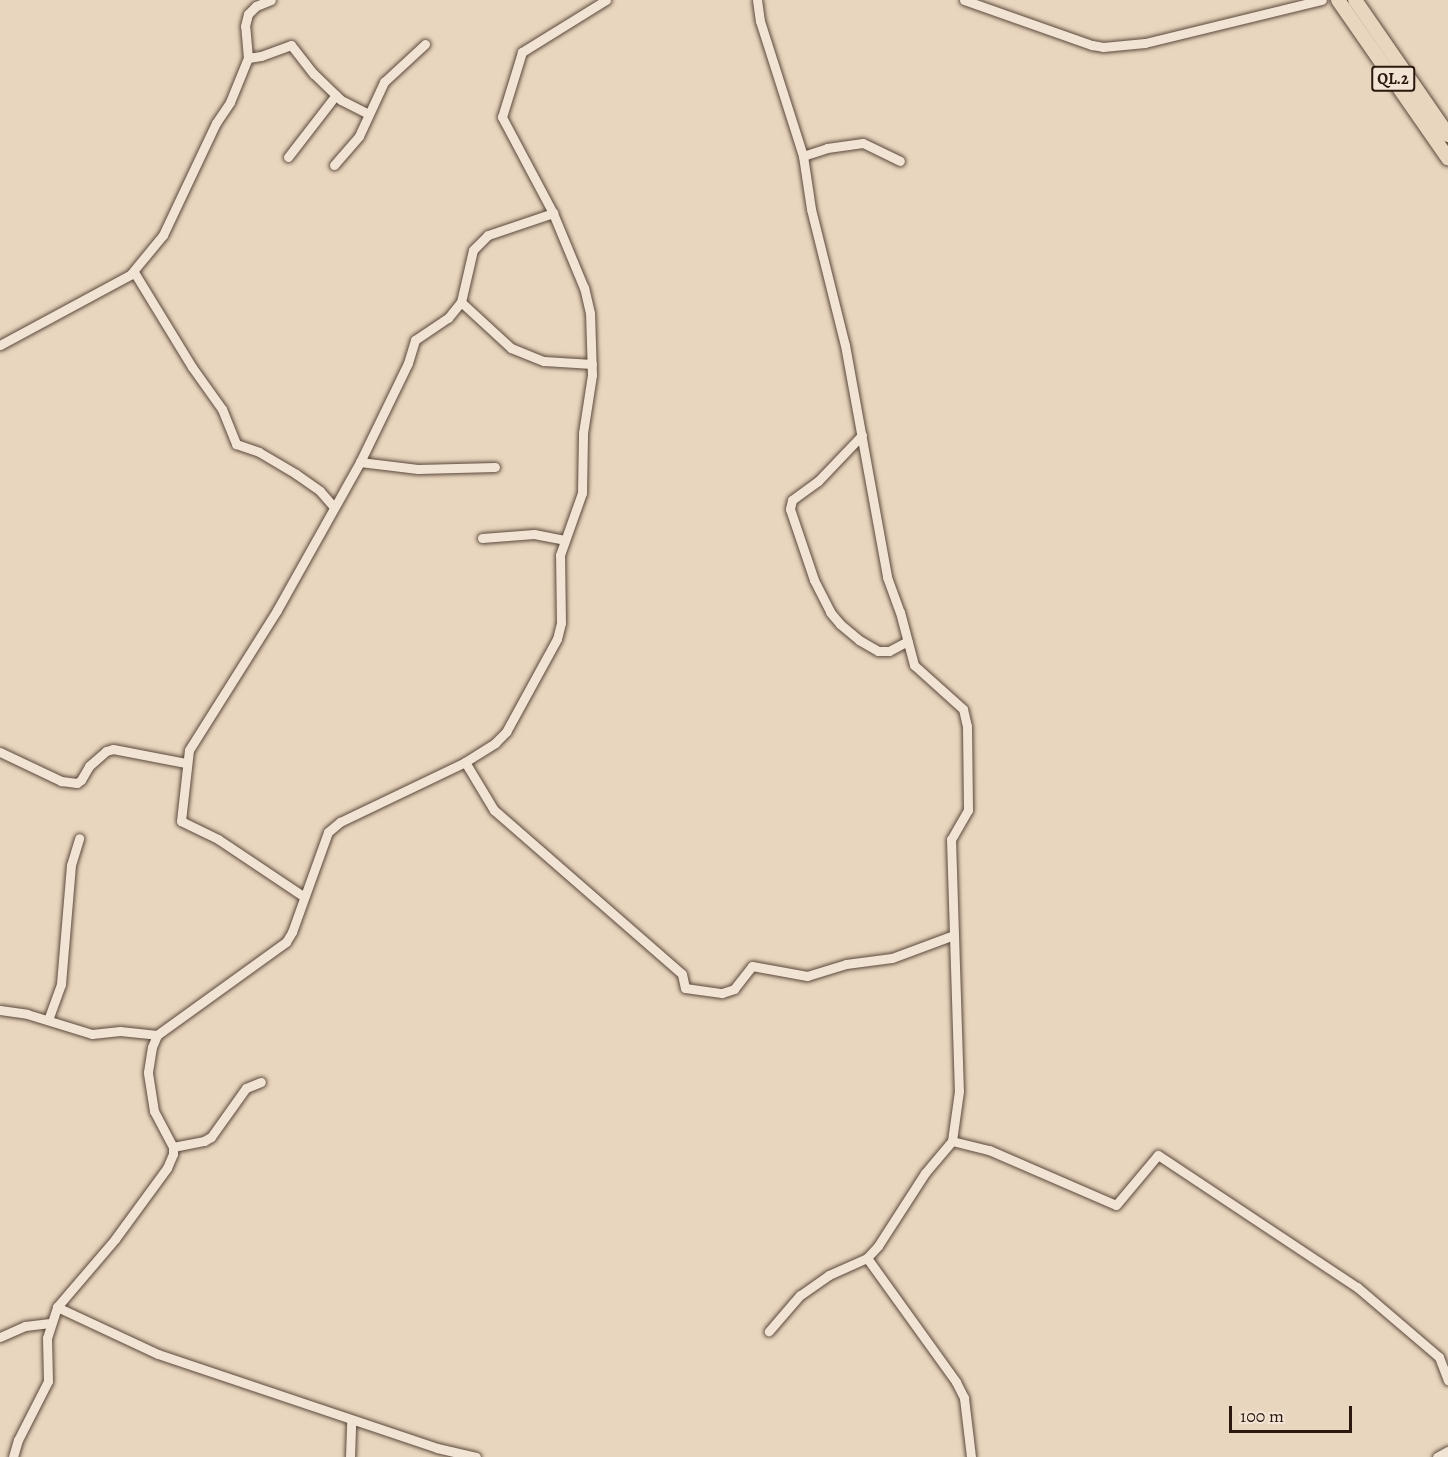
<!DOCTYPE html>
<style>
body{margin:0}
#map{position:relative;width:1448px;height:1457px;overflow:hidden;background:#e9d6be;font-family:Alegreya,serif}
div>[style]{position:absolute}
[style*='--x']{left:calc(var(--x)*1px);top:calc(var(--y)*1px);width:calc(var(--w)*1px);rotate:calc(var(--a)*1deg)}
.roads{filter:drop-shadow(0 0 2px #5b483b) drop-shadow(0 0 2px #5b483b)}
.minor>*{height:9px;margin:-4.5px;padding:0 4.5px;transform-origin:4.5px;border-radius:4.5px;background:#f1e4d5}
.highway>*{height:14px;margin:-7px;padding:0 7px;transform-origin:7px;border-radius:7px;background:#e9d6be}
span{translate:-50% -50%;white-space:nowrap;text-align:center;line-height:1.15;-webkit-text-stroke:5px #f1e4d5;paint-order:stroke}
.shield-label span{padding:2px 4px;background:#f1e4d5;border:2px solid;border-radius:4px;-webkit-text-stroke-width:0}
.shield-label{font-size:16px;color:#2c180f;font-weight:700}
.scale{position:absolute;left:1229px;top:1406px;width:123px;height:27px;box-sizing:border-box;border:3px solid #2c180f;border-top:0;padding-left:8px;font-size:18px;line-height:21px;white-space:nowrap;color:#2c180f;-webkit-text-stroke:4px #f1e4d5;paint-order:stroke}
</style>
<div id="map">
<div class="roads">
<div class="minor">
<div style="--x:757;--y:0;--w:21;--a:82"></div>
<div style="--x:760;--y:21;--w:142;--a:72.3"></div>
<div style="--x:803;--y:156;--w:54;--a:81.4"></div>
<div style="--x:811;--y:209;--w:140;--a:76"></div>
<div style="--x:845;--y:345;--w:236;--a:79.7"></div>
<div style="--x:887;--y:577;--w:37;--a:70"></div>
<div style="--x:900;--y:612;--w:55;--a:75.2"></div>
<div style="--x:914;--y:665;--w:66;--a:41.9"></div>
<div style="--x:963;--y:709;--w:17;--a:77"></div>
<div style="--x:967;--y:726;--w:84;--a:89.3"></div>
<div style="--x:968;--y:810;--w:34;--a:120"></div>
<div style="--x:951;--y:839;--w:252;--a:88.2"></div>
<div style="--x:959;--y:1091;--w:50;--a:98"></div>
<div style="--x:952;--y:1141;--w:42;--a:130.2"></div>
<div style="--x:925;--y:1173;--w:87;--a:122.8"></div>
<div style="--x:878;--y:1246;--w:16;--a:133"></div>
<div style="--x:867;--y:1258;--w:42;--a:155.9"></div>
<div style="--x:829;--y:1275;--w:35;--a:145"></div>
<div style="--x:800;--y:1295;--w:48;--a:130.7"></div>
<div style="--x:964;--y:0;--w:136;--a:19.4"></div>
<div style="--x:1092;--y:45;--w:11;--a:10"></div>
<div style="--x:1103;--y:47;--w:42;--a:-5.4"></div>
<div style="--x:1145;--y:43;--w:182;--a:-13.7"></div>
<div style="--x:248;--y:58;--w:13;--a:-9"></div>
<div style="--x:261;--y:56;--w:32;--a:-20"></div>
<div style="--x:291;--y:45;--w:37;--a:52"></div>
<div style="--x:314;--y:74;--w:37;--a:44"></div>
<div style="--x:341;--y:100;--w:31;--a:27"></div>
<div style="--x:803;--y:156;--w:25;--a:-18"></div>
<div style="--x:827;--y:148;--w:36;--a:-8"></div>
<div style="--x:863;--y:143;--w:41;--a:25.9"></div>
<div style="--x:288;--y:157;--w:78;--a:-52.3"></div>
<div style="--x:334;--y:165;--w:38;--a:-49"></div>
<div style="--x:359;--y:136;--w:60;--a:-65.2"></div>
<div style="--x:384;--y:82;--w:56;--a:-42.8"></div>
<div style="--x:134;--y:272;--w:111;--a:58.6"></div>
<div style="--x:192;--y:367;--w:52;--a:54.5"></div>
<div style="--x:222;--y:409;--w:38;--a:68"></div>
<div style="--x:236;--y:444;--w:24;--a:19"></div>
<div style="--x:259;--y:452;--w:43;--a:30.7"></div>
<div style="--x:296;--y:474;--w:29;--a:35"></div>
<div style="--x:320;--y:491;--w:21;--a:49"></div>
<div style="--x:461;--y:302;--w:68;--a:42.6"></div>
<div style="--x:511;--y:348;--w:35;--a:22"></div>
<div style="--x:544;--y:361;--w:48;--a:3.6"></div>
<div style="--x:0;--y:345;--w:148;--a:-28.3"></div>
<div style="--x:130;--y:275;--w:52;--a:-50.5"></div>
<div style="--x:163;--y:235;--w:124;--a:-64.7"></div>
<div style="--x:216;--y:123;--w:25;--a:-56"></div>
<div style="--x:230;--y:102;--w:48;--a:-67.8"></div>
<div style="--x:248;--y:58;--w:32;--a:-95"></div>
<div style="--x:245;--y:26;--w:12;--a:-76"></div>
<div style="--x:248;--y:14;--w:11;--a:-45"></div>
<div style="--x:256;--y:6;--w:16;--a:-22"></div>
<div style="--x:862;--y:435;--w:64;--a:133.7"></div>
<div style="--x:818;--y:481;--w:32;--a:144"></div>
<div style="--x:792;--y:500;--w:9;--a:103"></div>
<div style="--x:790;--y:509;--w:75;--a:71.3"></div>
<div style="--x:814;--y:580;--w:36;--a:63"></div>
<div style="--x:830;--y:612;--w:16;--a:50"></div>
<div style="--x:840;--y:624;--w:25;--a:40"></div>
<div style="--x:859;--y:640;--w:22;--a:30"></div>
<div style="--x:878;--y:651;--w:11;--a:0"></div>
<div style="--x:889;--y:651;--w:21;--a:-28"></div>
<div style="--x:360;--y:462;--w:58;--a:6.9"></div>
<div style="--x:418;--y:469;--w:77;--a:-1.5"></div>
<div style="--x:482;--y:538;--w:52;--a:-4.4"></div>
<div style="--x:534;--y:534;--w:31;--a:11"></div>
<div style="--x:0;--y:752;--w:68;--a:25.4"></div>
<div style="--x:61;--y:781;--w:16;--a:7"></div>
<div style="--x:77;--y:783;--w:5;--a:-37"></div>
<div style="--x:81;--y:780;--w:16;--a:-60"></div>
<div style="--x:89;--y:766;--w:23;--a:-41"></div>
<div style="--x:106;--y:751;--w:7;--a:-16"></div>
<div style="--x:113;--y:749;--w:74;--a:10.9"></div>
<div style="--x:465;--y:762;--w:56;--a:58.9"></div>
<div style="--x:494;--y:810;--w:249;--a:41.1"></div>
<div style="--x:682;--y:974;--w:14;--a:78"></div>
<div style="--x:685;--y:988;--w:37;--a:8"></div>
<div style="--x:722;--y:993;--w:13;--a:-18"></div>
<div style="--x:734;--y:989;--w:29;--a:-52"></div>
<div style="--x:752;--y:966;--w:56;--a:10.3"></div>
<div style="--x:807;--y:976;--w:41;--a:-17.1"></div>
<div style="--x:846;--y:964;--w:46;--a:-7.4"></div>
<div style="--x:892;--y:958;--w:66;--a:-20.4"></div>
<div style="--x:303;--y:896;--w:102;--a:-146.2"></div>
<div style="--x:218;--y:839;--w:41;--a:-154.1"></div>
<div style="--x:181;--y:821;--w:71;--a:-83.6"></div>
<div style="--x:189;--y:750;--w:165;--a:-57.8"></div>
<div style="--x:277;--y:610;--w:170;--a:-60.7"></div>
<div style="--x:360;--y:462;--w:110;--a:-64.1"></div>
<div style="--x:408;--y:363;--w:24;--a:-73"></div>
<div style="--x:415;--y:340;--w:40;--a:-34"></div>
<div style="--x:448;--y:318;--w:21;--a:-51"></div>
<div style="--x:461;--y:302;--w:53;--a:-77"></div>
<div style="--x:473;--y:250;--w:21;--a:-45"></div>
<div style="--x:488;--y:235;--w:69;--a:-18.7"></div>
<div style="--x:0;--y:1010;--w:27;--a:8"></div>
<div style="--x:27;--y:1014;--w:68;--a:17.1"></div>
<div style="--x:92;--y:1034;--w:28;--a:-6"></div>
<div style="--x:120;--y:1031;--w:37;--a:6"></div>
<div style="--x:48;--y:1020;--w:38;--a:-70"></div>
<div style="--x:61;--y:984;--w:119;--a:-85.2"></div>
<div style="--x:71;--y:865;--w:28;--a:-73"></div>
<div style="--x:952;--y:1141;--w:38;--a:14"></div>
<div style="--x:989;--y:1150;--w:138;--a:23.4"></div>
<div style="--x:1116;--y:1205;--w:65;--a:-50"></div>
<div style="--x:1158;--y:1155;--w:239;--a:33.6"></div>
<div style="--x:1357;--y:1287;--w:108;--a:40.5"></div>
<div style="--x:1439;--y:1357;--w:25;--a:69"></div>
<div style="--x:173;--y:1147;--w:32;--a:-11"></div>
<div style="--x:204;--y:1141;--w:8;--a:-30"></div>
<div style="--x:211;--y:1137;--w:60;--a:-54.5"></div>
<div style="--x:246;--y:1088;--w:16;--a:-22"></div>
<div style="--x:867;--y:1258;--w:153;--a:54.3"></div>
<div style="--x:956;--y:1382;--w:18;--a:63"></div>
<div style="--x:964;--y:1398;--w:59;--a:83.2"></div>
<div style="--x:57;--y:1307;--w:111;--a:25"></div>
<div style="--x:158;--y:1354;--w:294;--a:18.6"></div>
<div style="--x:437;--y:1448;--w:40;--a:13"></div>
<div style="--x:0;--y:1337;--w:27;--a:-24"></div>
<div style="--x:25;--y:1326;--w:25;--a:-7"></div>
<div style="--x:13;--y:1457;--w:18;--a:-74"></div>
<div style="--x:18;--y:1440;--w:66;--a:-63"></div>
<div style="--x:48;--y:1381;--w:43;--a:-91.3"></div>
<div style="--x:47;--y:1338;--w:33;--a:-72"></div>
<div style="--x:57;--y:1307;--w:89;--a:-49.5"></div>
<div style="--x:115;--y:1239;--w:88;--a:-53.8"></div>
<div style="--x:167;--y:1168;--w:15;--a:-67"></div>
<div style="--x:173;--y:1154;--w:7;--a:-90"></div>
<div style="--x:173;--y:1147;--w:41;--a:-117.8"></div>
<div style="--x:154;--y:1111;--w:39;--a:-99"></div>
<div style="--x:148;--y:1072;--w:25;--a:-81"></div>
<div style="--x:152;--y:1047;--w:13;--a:-67"></div>
<div style="--x:157;--y:1035;--w:159;--a:-35.8"></div>
<div style="--x:286;--y:942;--w:12;--a:-59"></div>
<div style="--x:292;--y:932;--w:106;--a:-70.2"></div>
<div style="--x:328;--y:832;--w:16;--a:-40"></div>
<div style="--x:340;--y:822;--w:139;--a:-25.6"></div>
<div style="--x:465;--y:762;--w:36;--a:-32"></div>
<div style="--x:495;--y:743;--w:16;--a:-45"></div>
<div style="--x:506;--y:732;--w:106;--a:-61.3"></div>
<div style="--x:557;--y:639;--w:16;--a:-76"></div>
<div style="--x:561;--y:623;--w:68;--a:-90.8"></div>
<div style="--x:560;--y:555;--w:66;--a:-70.5"></div>
<div style="--x:582;--y:493;--w:60;--a:-89"></div>
<div style="--x:583;--y:433;--w:59;--a:-81.2"></div>
<div style="--x:592;--y:375;--w:62;--a:-91.8"></div>
<div style="--x:590;--y:313;--w:26;--a:-103"></div>
<div style="--x:584;--y:288;--w:81;--a:-112.5"></div>
<div style="--x:553;--y:213;--w:109;--a:-118"></div>
<div style="--x:502;--y:117;--w:68;--a:-72.9"></div>
<div style="--x:522;--y:52;--w:99;--a:-31.8"></div>
<div style="--x:350;--y:1457;--w:37;--a:-88"></div>
<div style="--x:1437;--y:1457;--w:13;--a:-29"></div>
</div>
<div class="highway">
<div style="--x:1338;--y:0;--w:193;--a:55.2"></div>
<div style="--x:1355;--y:0;--w:164;--a:55.4"></div>
</div>
</div>
<div class="shield-label">
<span style="left:1393px;top:79px">QL.2</span>
</div>
<div class="scale">100 m</div>
</div>
